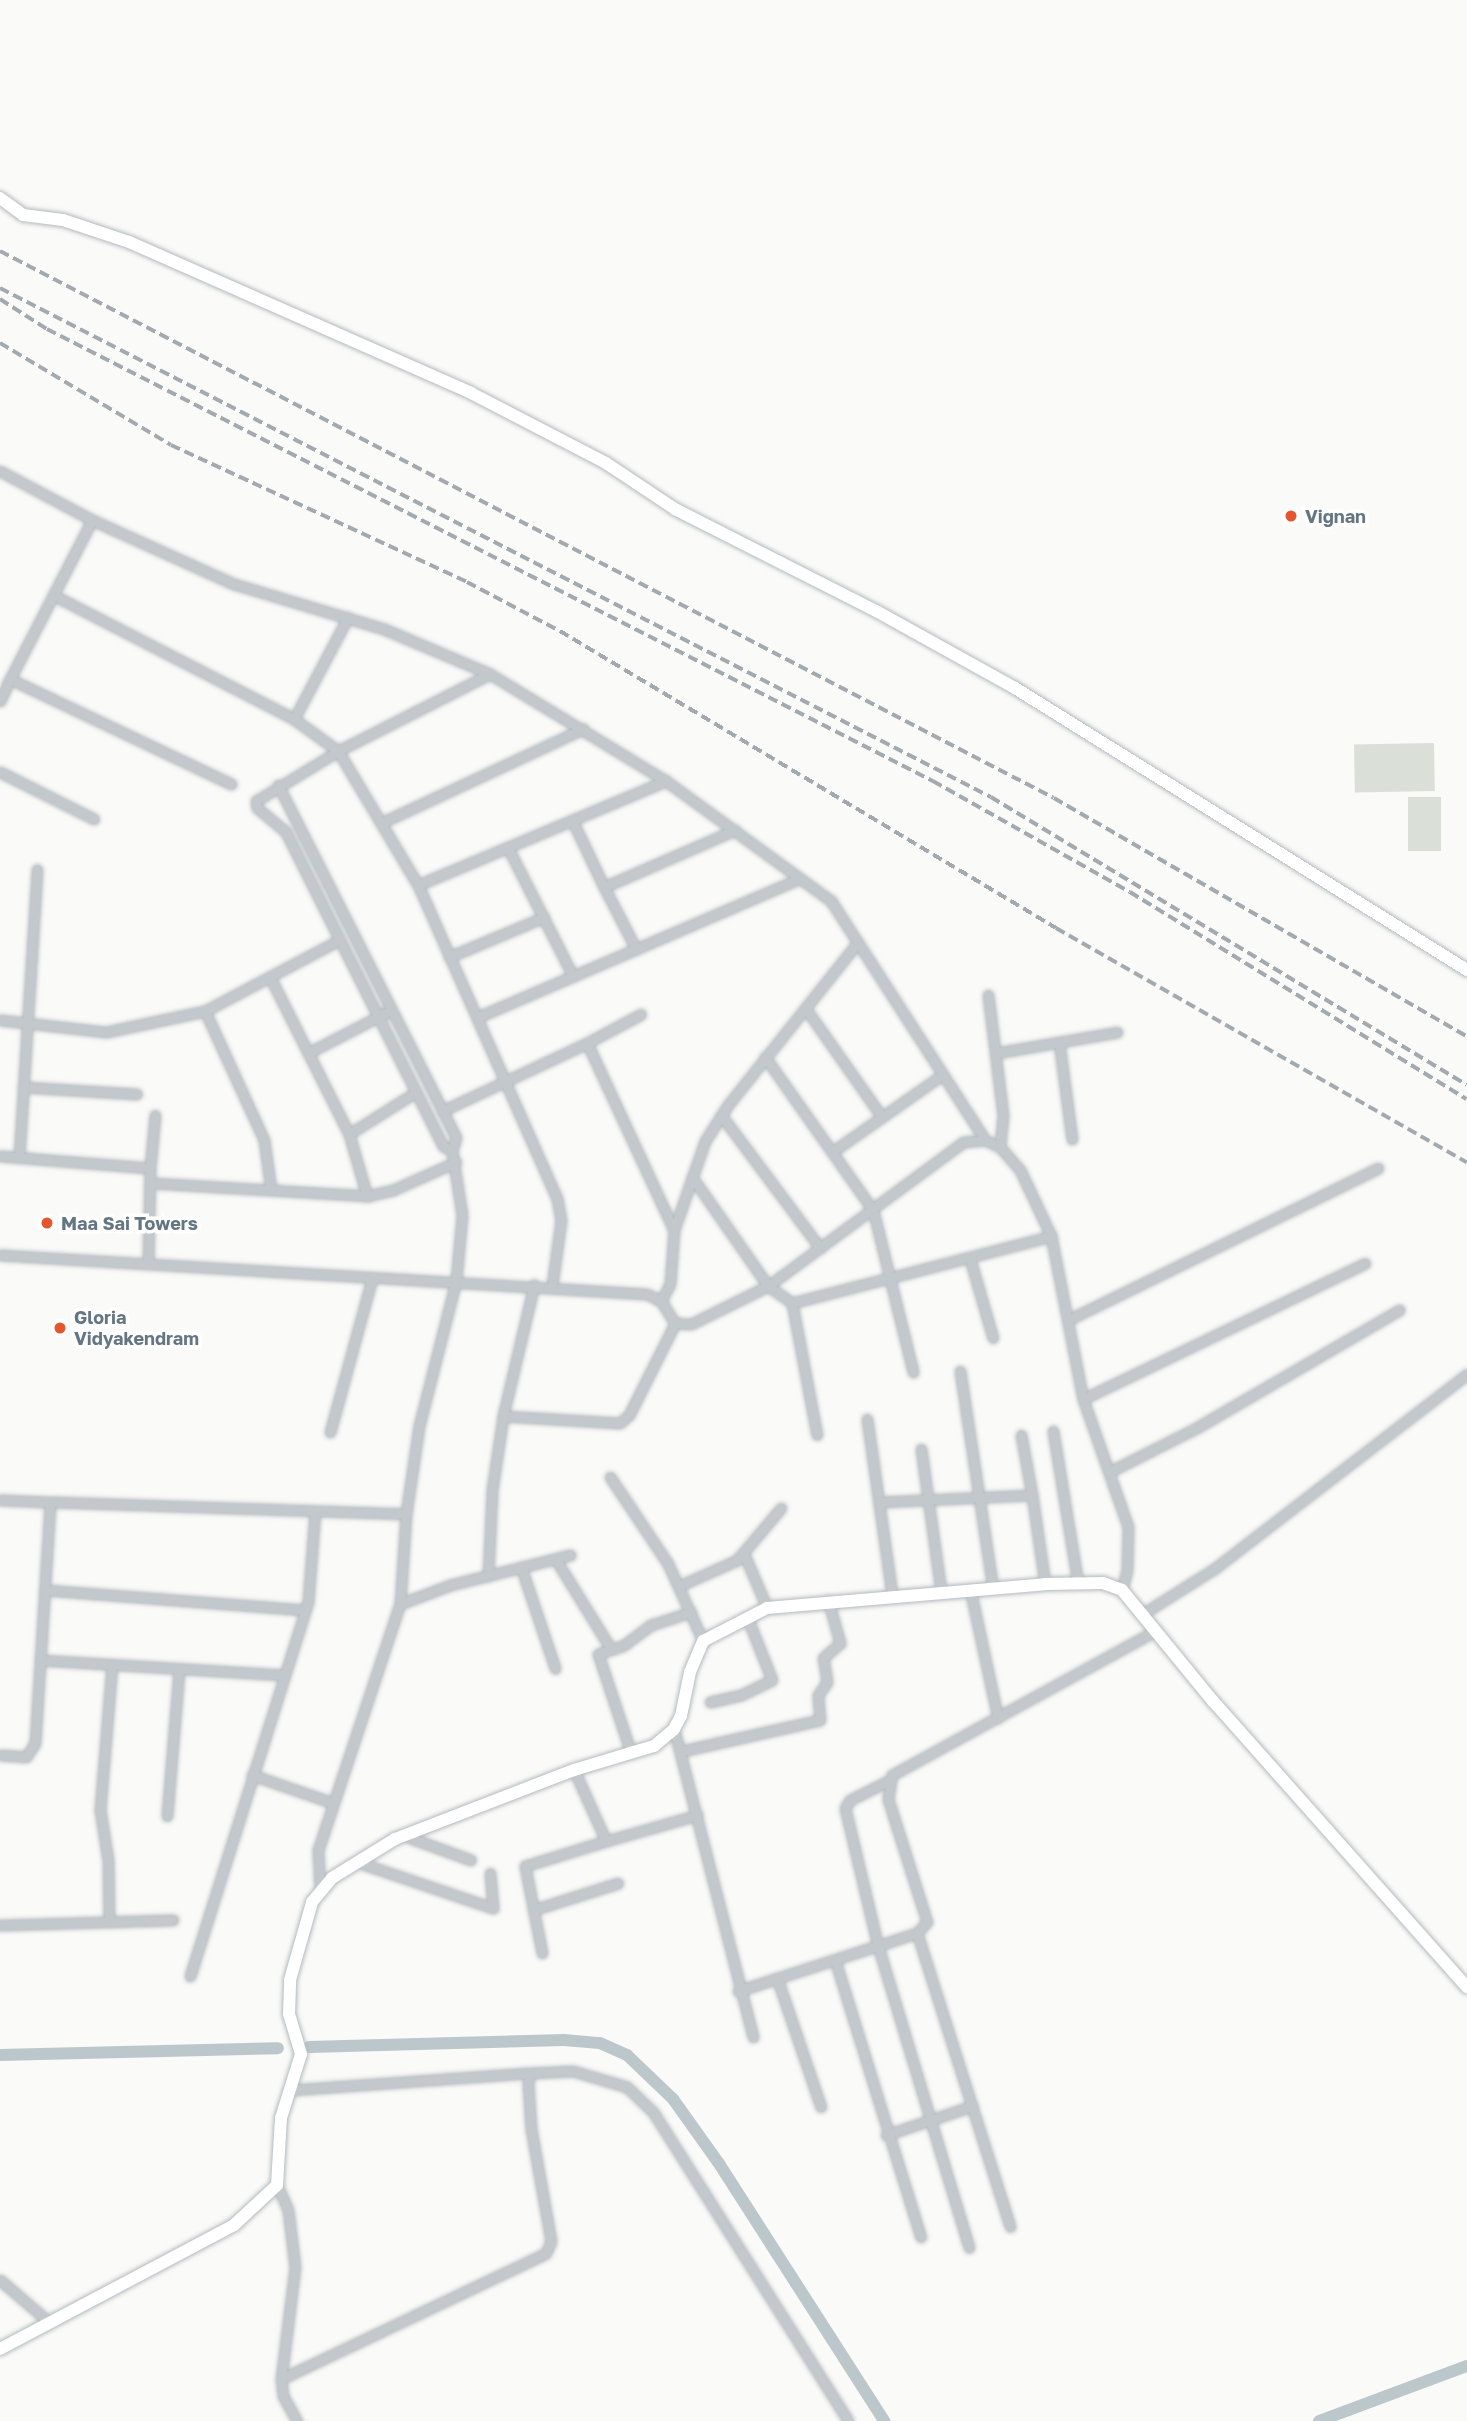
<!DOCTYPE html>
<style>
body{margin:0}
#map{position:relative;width:1467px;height:2421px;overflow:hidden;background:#fafaf8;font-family:"Golos Text",sans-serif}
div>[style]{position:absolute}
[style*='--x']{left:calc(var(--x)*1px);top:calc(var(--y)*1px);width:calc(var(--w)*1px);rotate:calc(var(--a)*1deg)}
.green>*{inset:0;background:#dadfd7;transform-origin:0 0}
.canal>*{height:12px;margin:-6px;padding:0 6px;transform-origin:6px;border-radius:6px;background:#bbc7cb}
.roads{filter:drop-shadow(0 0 2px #b3babf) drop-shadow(0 0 2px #b3babf)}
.street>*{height:9px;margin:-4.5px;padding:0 4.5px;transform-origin:4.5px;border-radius:4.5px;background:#c3c8cc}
.secondary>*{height:12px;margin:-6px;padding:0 6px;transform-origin:6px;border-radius:6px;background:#fff}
.rail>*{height:3.5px;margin-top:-1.75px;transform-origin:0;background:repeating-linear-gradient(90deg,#a2aab0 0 10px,transparent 0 15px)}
.dots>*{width:19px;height:19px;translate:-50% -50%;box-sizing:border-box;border:4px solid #fff;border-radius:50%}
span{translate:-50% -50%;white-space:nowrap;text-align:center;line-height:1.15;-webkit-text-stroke:7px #fff;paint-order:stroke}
.poi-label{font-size:18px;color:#657683;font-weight:700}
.left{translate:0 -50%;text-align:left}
</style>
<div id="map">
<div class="green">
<div style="left:1434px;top:743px;width:48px;height:80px;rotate:89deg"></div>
<div style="left:1408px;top:797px;width:33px;height:54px"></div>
</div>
<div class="canal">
<div style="--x:309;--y:2047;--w:255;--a:-1.6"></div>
<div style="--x:564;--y:2040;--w:36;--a:5"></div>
<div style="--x:600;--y:2043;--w:30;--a:24"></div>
<div style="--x:627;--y:2055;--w:64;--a:43.7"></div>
<div style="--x:673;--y:2099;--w:77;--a:54.5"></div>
<div style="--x:718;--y:2162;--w:308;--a:57.3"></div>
<div style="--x:0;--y:2055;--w:278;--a:-1.4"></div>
<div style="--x:1319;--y:2421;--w:158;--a:-20.4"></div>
</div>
<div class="roads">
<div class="street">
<div style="--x:0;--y:471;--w:104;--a:28"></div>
<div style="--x:92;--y:520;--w:156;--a:24.3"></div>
<div style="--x:234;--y:584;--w:157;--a:16.7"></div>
<div style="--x:384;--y:629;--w:115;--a:23"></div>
<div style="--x:53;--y:595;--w:271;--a:27.2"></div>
<div style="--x:294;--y:719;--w:54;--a:36"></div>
<div style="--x:338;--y:751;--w:156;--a:59.2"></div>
<div style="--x:418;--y:885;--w:342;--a:66.1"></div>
<div style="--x:557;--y:1198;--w:22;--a:80"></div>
<div style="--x:561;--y:1220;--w:67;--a:97.8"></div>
<div style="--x:10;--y:679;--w:179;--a:-62.7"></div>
<div style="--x:0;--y:701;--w:24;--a:-66"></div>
<div style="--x:10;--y:679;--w:245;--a:25.4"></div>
<div style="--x:294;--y:719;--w:115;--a:-62.1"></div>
<div style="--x:0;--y:772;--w:105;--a:26.6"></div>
<div style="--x:278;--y:785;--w:395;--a:63.2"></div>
<div style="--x:456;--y:1138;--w:14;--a:107"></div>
<div style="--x:573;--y:822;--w:72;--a:64.5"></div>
<div style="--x:604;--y:887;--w:143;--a:-23.5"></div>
<div style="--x:381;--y:823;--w:223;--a:-25"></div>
<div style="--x:508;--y:848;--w:144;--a:63.1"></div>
<div style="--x:418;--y:885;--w:269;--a:-22.8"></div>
<div style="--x:604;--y:887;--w:70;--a:62.7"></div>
<div style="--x:449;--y:957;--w:103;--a:-22.8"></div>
<div style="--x:271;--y:979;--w:174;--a:63.3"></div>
<div style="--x:349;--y:1134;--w:65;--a:73.8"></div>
<div style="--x:988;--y:995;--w:122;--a:82.9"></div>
<div style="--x:1003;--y:1116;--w:31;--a:96"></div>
<div style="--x:806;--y:1009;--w:132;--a:54.9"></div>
<div style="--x:478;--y:1017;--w:348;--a:-23.3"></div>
<div style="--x:0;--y:1020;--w:107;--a:6.5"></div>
<div style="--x:106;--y:1032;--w:101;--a:-12"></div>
<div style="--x:1059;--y:1042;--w:98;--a:82.4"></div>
<div style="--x:587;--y:1043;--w:61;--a:-28.2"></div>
<div style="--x:308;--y:1053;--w:93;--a:-27.4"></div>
<div style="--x:996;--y:1053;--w:123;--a:-9.8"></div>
<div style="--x:765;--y:1057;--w:187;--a:54.8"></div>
<div style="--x:873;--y:1210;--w:167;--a:76.1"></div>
<div style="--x:23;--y:1087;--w:114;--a:3.5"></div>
<div style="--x:442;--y:1111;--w:160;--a:-25.1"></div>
<div style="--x:587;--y:1043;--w:206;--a:65.1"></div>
<div style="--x:721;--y:1115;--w:166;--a:53.3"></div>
<div style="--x:349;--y:1134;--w:79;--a:-32.1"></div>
<div style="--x:832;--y:1152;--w:134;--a:-35"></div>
<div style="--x:0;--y:1156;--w:150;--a:4.6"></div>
<div style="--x:150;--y:1168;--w:93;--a:91.2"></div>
<div style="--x:19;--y:1157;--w:288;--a:-86.4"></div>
<div style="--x:150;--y:1168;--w:53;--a:-84.6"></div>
<div style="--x:692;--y:1177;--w:133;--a:55.1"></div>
<div style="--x:768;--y:1286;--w:29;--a:35"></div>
<div style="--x:792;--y:1303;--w:268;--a:-14.5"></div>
<div style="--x:151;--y:1183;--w:216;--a:3.4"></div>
<div style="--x:367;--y:1196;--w:27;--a:-13"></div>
<div style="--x:393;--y:1190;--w:69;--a:-24"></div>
<div style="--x:271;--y:1190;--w:50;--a:-98"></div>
<div style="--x:264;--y:1140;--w:142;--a:-114.6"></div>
<div style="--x:205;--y:1011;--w:152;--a:-27.9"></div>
<div style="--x:0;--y:1255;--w:648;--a:3.45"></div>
<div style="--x:647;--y:1294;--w:16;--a:27"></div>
<div style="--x:661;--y:1301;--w:26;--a:58"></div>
<div style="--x:675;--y:1323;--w:16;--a:4"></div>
<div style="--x:691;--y:1324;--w:86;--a:-26.3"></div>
<div style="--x:768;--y:1286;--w:242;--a:-36.4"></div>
<div style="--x:963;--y:1142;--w:22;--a:-5"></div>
<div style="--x:985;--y:1140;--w:17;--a:25"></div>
<div style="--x:1000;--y:1147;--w:30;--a:49"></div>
<div style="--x:1020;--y:1170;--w:73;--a:64.8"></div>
<div style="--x:1051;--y:1236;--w:166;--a:78.9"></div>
<div style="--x:1083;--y:1399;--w:136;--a:70.6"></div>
<div style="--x:1128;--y:1527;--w:43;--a:91.3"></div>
<div style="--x:1127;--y:1570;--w:21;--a:104"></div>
<div style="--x:970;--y:1259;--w:82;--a:73.8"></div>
<div style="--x:661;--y:1301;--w:19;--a:-62"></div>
<div style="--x:670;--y:1284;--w:54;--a:-85.8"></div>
<div style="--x:674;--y:1230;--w:94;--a:-70.8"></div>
<div style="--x:705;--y:1141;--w:43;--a:-57.4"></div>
<div style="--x:728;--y:1105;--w:208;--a:-51.4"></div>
<div style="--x:792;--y:1303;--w:134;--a:79.3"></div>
<div style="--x:1070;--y:1319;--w:343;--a:-26.1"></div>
<div style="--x:960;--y:1371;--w:219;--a:81.4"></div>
<div style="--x:1083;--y:1399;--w:313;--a:-25.7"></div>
<div style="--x:503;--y:1416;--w:117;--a:3.4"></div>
<div style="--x:620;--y:1423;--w:12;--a:-42"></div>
<div style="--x:629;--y:1415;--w:103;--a:-63.4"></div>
<div style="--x:867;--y:1419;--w:178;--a:81.9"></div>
<div style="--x:1053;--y:1431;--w:154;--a:80.7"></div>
<div style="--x:330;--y:1432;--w:160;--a:-74.7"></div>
<div style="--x:1021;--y:1435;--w:61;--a:79.6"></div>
<div style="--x:921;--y:1449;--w:143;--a:82"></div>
<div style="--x:1109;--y:1472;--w:100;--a:-26.8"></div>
<div style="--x:1198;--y:1427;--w:233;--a:-30.2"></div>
<div style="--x:610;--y:1477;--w:105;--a:56.3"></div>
<div style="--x:668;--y:1564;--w:85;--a:65.6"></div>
<div style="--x:0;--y:1500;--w:50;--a:2.3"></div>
<div style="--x:879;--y:1502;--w:153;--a:-2.6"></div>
<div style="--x:1032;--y:1495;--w:90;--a:81.7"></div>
<div style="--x:744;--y:1554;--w:59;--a:66.9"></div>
<div style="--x:556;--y:1560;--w:105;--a:58.3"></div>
<div style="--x:521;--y:1567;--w:107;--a:71.4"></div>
<div style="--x:488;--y:1576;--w:86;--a:-87.3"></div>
<div style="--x:492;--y:1490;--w:75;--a:-81.5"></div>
<div style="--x:503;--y:1416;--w:135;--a:-76.7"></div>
<div style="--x:679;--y:1586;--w:64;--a:-24.1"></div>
<div style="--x:737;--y:1560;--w:68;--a:-49.8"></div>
<div style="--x:970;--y:1589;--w:132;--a:77.8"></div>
<div style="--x:45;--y:1590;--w:261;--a:4.4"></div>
<div style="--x:400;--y:1604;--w:53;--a:-20.8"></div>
<div style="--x:450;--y:1585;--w:124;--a:-14"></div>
<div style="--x:1144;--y:1613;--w:83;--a:-32.2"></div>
<div style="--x:1214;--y:1569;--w:319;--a:-37.6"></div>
<div style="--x:40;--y:1660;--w:244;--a:3.5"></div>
<div style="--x:710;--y:1702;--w:32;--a:-13"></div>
<div style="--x:741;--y:1695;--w:34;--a:-26"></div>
<div style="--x:772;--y:1680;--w:68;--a:-111.6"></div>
<div style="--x:674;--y:1729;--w:318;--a:75.6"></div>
<div style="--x:682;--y:1751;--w:141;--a:-12.7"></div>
<div style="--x:820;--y:1720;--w:25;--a:-95"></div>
<div style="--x:818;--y:1695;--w:16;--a:-55"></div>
<div style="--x:827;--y:1682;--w:24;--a:-99"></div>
<div style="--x:823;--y:1658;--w:23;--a:-41"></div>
<div style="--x:840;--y:1643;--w:45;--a:-105.6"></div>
<div style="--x:631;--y:1753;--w:104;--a:-108.4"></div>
<div style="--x:598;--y:1654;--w:28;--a:-19"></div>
<div style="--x:624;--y:1645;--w:34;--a:-37"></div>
<div style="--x:651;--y:1625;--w:42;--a:-18"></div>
<div style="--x:0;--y:1755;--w:26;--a:4"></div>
<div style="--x:26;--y:1757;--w:17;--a:-57"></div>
<div style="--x:35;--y:1743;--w:241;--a:-86.4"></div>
<div style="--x:50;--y:1502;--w:356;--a:1.9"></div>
<div style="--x:252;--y:1775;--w:86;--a:19.1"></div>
<div style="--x:888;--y:1781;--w:42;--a:153.4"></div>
<div style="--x:850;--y:1800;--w:9;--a:122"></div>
<div style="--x:845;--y:1808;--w:142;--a:76.6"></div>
<div style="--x:878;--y:1946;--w:315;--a:73.2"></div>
<div style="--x:167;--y:1816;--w:147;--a:-85.3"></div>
<div style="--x:405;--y:1836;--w:70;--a:20"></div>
<div style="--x:606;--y:1841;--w:95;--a:-15.9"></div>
<div style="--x:357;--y:1862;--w:144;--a:18.7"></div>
<div style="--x:493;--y:1908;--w:35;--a:-95"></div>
<div style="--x:320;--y:1891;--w:41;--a:-92.8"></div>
<div style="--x:318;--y:1850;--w:259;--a:-71.6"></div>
<div style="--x:400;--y:1604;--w:90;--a:-86.2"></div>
<div style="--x:406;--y:1514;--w:89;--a:-81.6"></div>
<div style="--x:419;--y:1426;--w:150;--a:-75.7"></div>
<div style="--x:456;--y:1281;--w:66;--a:-84.8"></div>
<div style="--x:462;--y:1215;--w:65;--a:-98.9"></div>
<div style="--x:452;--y:1151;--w:10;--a:-151"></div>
<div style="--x:443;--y:1146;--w:351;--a:-116.6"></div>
<div style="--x:286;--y:832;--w:38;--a:-140"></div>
<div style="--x:257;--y:808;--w:7;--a:-98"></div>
<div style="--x:256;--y:801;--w:96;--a:-31.4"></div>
<div style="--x:338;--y:751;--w:170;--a:-26.9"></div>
<div style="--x:490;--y:674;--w:206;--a:31.3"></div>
<div style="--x:666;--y:781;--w:204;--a:36"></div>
<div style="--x:831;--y:901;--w:284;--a:57.2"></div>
<div style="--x:533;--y:1910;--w:89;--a:-17.6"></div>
<div style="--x:109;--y:1922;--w:62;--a:-90.9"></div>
<div style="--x:108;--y:1860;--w:51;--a:-99.1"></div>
<div style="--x:100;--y:1810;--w:145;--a:-85.3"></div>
<div style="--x:0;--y:1925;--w:173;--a:-1.7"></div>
<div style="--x:917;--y:1933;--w:15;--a:-48"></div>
<div style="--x:927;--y:1922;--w:129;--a:-107.6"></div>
<div style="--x:888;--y:1799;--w:24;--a:-81"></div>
<div style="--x:892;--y:1775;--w:302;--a:-28.7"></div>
<div style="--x:542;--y:1953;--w:89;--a:-101.1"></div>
<div style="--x:525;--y:1866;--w:85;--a:-17.2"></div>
<div style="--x:606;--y:1841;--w:78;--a:-114.3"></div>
<div style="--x:835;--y:1960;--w:290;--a:72.8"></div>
<div style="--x:190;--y:1976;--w:392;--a:-72.5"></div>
<div style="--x:308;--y:1602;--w:91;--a:-85.6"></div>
<div style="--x:777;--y:1978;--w:136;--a:71.2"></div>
<div style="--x:738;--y:1991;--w:188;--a:-18"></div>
<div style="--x:917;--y:1933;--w:308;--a:72.4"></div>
<div style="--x:291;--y:2090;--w:240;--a:-4.1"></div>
<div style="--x:886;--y:2135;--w:91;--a:-18.6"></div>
<div style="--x:277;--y:2185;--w:27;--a:66"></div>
<div style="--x:288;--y:2210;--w:57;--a:83"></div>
<div style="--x:295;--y:2267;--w:113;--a:97.1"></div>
<div style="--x:281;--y:2379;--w:17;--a:83"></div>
<div style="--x:283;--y:2396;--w:29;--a:61"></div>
<div style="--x:0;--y:2280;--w:65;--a:40.6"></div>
<div style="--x:281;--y:2379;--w:293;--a:-25.4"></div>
<div style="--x:546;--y:2253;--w:13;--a:-67"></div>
<div style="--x:551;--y:2241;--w:114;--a:-100.1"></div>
<div style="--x:531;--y:2129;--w:45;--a:-93.8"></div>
<div style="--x:528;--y:2084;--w:11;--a:-80"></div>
<div style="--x:530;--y:2073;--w:43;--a:-2.7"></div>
<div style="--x:573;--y:2071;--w:56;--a:16.5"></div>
<div style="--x:627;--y:2087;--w:36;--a:44"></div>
<div style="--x:653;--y:2112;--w:365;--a:57.7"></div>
</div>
<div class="secondary">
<div style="--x:0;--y:198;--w:29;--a:36"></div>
<div style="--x:23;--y:215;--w:40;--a:7.1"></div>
<div style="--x:63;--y:220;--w:70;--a:18.4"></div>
<div style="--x:129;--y:242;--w:374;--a:23.8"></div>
<div style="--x:471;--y:393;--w:152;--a:27.4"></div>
<div style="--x:606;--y:463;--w:83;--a:33.7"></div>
<div style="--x:675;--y:509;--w:225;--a:26.9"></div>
<div style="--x:876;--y:611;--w:159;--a:29"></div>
<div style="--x:1015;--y:688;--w:533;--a:31.96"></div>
<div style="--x:0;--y:2349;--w:265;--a:-27.9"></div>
<div style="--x:234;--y:2225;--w:59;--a:-42.9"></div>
<div style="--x:277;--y:2185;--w:67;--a:-86.6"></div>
<div style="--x:281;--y:2118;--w:67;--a:-72.6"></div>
<div style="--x:301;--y:2054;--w:42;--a:-106.7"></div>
<div style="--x:289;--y:2014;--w:34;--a:-88"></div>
<div style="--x:290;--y:1980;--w:81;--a:-74.2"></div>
<div style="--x:312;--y:1902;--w:31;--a:-50"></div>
<div style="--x:332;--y:1878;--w:74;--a:-31.8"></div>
<div style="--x:395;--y:1839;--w:192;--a:-21.1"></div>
<div style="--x:574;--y:1770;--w:84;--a:-16.7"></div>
<div style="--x:654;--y:1746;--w:26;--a:-40"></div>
<div style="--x:674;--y:1729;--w:15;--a:-62"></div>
<div style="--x:681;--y:1716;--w:45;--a:-78.4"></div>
<div style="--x:690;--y:1672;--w:34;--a:-67"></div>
<div style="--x:703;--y:1641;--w:72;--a:-27.3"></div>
<div style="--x:767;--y:1608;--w:279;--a:-4.9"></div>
<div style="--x:1045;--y:1584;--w:58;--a:-1"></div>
<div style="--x:1103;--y:1583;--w:20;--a:20"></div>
<div style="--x:1122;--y:1590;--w:144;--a:50.7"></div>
<div style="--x:1213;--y:1701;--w:383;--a:48.4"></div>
</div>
</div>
<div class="rail">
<div style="--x:0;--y:251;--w:1187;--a:27.43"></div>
<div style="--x:1054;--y:798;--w:477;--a:30"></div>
<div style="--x:0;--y:288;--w:1114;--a:27.19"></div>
<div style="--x:991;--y:797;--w:556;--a:31.18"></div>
<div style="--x:0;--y:299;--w:56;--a:32.6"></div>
<div style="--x:47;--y:329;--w:995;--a:27.03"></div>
<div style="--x:933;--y:781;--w:226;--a:29.4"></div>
<div style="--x:1130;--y:892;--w:395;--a:31.6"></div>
<div style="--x:0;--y:343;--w:199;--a:30.8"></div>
<div style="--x:171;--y:445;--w:326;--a:24.8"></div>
<div style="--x:467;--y:582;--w:105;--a:27.8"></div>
<div style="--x:560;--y:631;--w:578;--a:30.91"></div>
<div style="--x:1056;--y:928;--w:473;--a:29.7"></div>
</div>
<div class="dots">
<div style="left:1291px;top:516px;background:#e4572e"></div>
<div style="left:47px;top:1223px;background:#e4572e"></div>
<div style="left:60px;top:1328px;background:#e4572e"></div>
</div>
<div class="poi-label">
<span class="left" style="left:1305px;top:516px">Vignan</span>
<span class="left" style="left:61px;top:1223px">Maa Sai Towers</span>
<span class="left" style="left:74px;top:1328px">Gloria<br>Vidyakendram</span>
</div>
</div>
